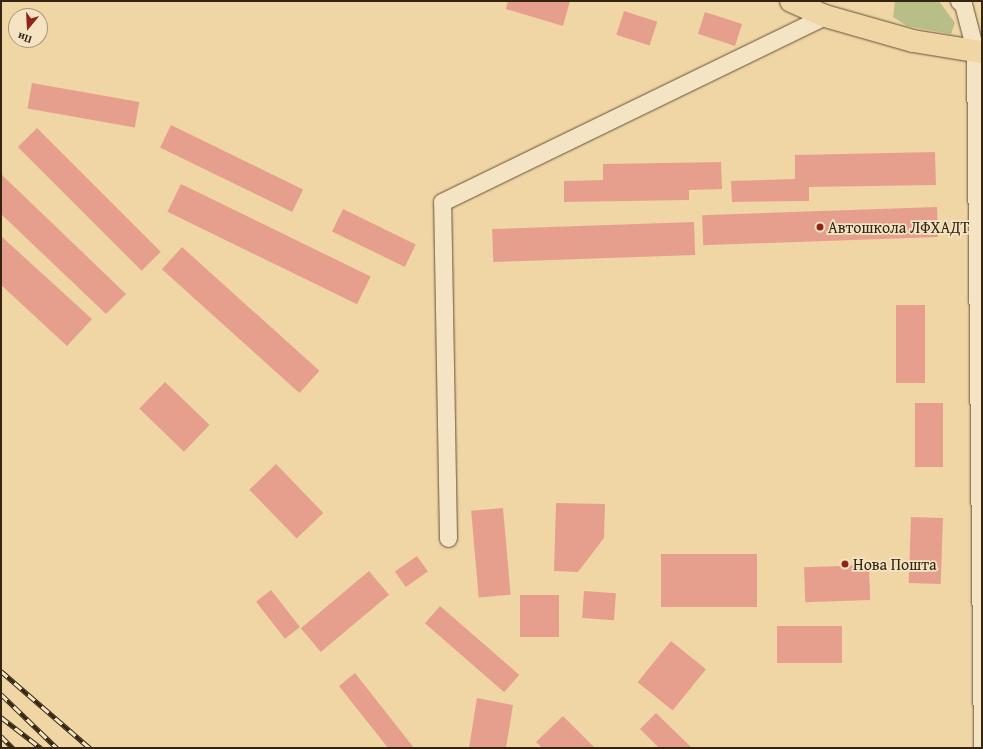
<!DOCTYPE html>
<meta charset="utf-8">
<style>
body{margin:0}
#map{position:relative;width:983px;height:749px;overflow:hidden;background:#f0d6a5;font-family:"Gentium Book Plus",serif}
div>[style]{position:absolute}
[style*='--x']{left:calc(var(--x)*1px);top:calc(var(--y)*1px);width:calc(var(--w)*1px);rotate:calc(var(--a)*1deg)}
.green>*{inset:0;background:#b7be88}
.building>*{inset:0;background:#e79f8d;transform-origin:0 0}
.roads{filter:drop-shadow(0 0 1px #635137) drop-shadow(0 0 1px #635137)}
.minor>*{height:17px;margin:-8.5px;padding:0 8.5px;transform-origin:8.5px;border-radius:8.5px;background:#f5e4c4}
.primary>*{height:22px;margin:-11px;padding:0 11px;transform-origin:11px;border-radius:11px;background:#f0d6a5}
.rail>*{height:4.5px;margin-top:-2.25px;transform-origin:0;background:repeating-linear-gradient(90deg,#f5e4c4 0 9px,#342512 0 18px);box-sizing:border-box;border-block:1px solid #342512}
.dots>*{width:11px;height:11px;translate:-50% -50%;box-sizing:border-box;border:2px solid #f5e4c4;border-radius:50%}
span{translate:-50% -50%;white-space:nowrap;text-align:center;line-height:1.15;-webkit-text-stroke:3.5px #f5e4c4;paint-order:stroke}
.poi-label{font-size:16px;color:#342512}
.left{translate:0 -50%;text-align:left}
.frame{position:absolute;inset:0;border:2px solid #342512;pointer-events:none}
.north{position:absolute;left:8px;top:8px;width:40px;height:40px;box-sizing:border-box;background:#f5e4c4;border:1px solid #a8987d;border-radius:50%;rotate:198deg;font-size:11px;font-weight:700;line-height:16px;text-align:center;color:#342512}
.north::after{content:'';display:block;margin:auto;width:14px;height:18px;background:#8f2418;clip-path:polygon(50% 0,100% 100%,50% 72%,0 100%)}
</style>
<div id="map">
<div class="green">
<div style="clip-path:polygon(895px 1px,939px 1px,955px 23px,951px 34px,907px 26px,893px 17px)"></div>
</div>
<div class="building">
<div style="clip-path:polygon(508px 1px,570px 1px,563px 26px,506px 9px)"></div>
<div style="left:624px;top:11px;width:35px;height:25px;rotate:18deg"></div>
<div style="left:705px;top:12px;width:39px;height:23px;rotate:18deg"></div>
<div style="left:32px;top:83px;width:109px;height:26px;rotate:10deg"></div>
<div style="left:171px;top:125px;width:147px;height:25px;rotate:26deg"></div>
<div style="left:37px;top:128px;width:175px;height:27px;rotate:45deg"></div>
<div style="clip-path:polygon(935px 152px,936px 185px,809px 187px,809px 201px,732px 202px,731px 181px,795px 179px,795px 155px)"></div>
<div style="clip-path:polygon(721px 162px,722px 189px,689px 190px,689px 200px,564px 202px,564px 181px,603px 180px,603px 164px)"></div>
<div style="clip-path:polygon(1px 174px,126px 294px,106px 314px,1px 214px)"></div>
<div style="left:181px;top:184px;width:211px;height:31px;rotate:26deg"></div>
<div style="left:937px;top:207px;width:30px;height:235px;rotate:88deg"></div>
<div style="left:343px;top:209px;width:81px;height:25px;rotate:26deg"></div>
<div style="left:694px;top:222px;width:33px;height:202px;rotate:88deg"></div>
<div style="clip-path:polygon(1px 236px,92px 319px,67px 346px,1px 285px)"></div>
<div style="left:182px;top:247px;width:185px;height:30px;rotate:42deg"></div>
<div style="left:896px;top:305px;width:29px;height:78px"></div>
<div style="left:165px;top:382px;width:62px;height:37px;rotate:44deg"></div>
<div style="left:915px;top:403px;width:28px;height:64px"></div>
<div style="left:276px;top:464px;width:68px;height:37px;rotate:46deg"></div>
<div style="clip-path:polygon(556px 503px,605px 504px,604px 538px,578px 572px,554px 571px)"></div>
<div style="left:503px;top:508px;width:87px;height:32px;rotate:85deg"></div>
<div style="left:911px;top:517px;width:32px;height:66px;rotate:2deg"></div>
<div style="left:757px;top:554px;width:53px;height:96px;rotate:90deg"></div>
<div style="left:417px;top:556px;width:19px;height:27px;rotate:55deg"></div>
<div style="left:869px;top:565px;width:35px;height:65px;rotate:88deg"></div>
<div style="left:369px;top:571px;width:31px;height:89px;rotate:50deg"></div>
<div style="left:271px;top:590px;width:47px;height:19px;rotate:52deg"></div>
<div style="left:584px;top:591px;width:32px;height:27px;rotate:4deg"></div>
<div style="left:520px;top:595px;width:39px;height:42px"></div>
<div style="left:440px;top:606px;width:105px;height:23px;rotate:41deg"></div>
<div style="left:777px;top:626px;width:65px;height:37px"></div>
<div style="left:671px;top:641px;width:45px;height:53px;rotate:39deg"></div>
<div style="clip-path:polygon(355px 673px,414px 748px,388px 748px,339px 686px)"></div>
<div style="clip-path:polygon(477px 698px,513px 705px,506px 748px,469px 748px)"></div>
<div style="clip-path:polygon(656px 713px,692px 748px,659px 748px,640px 729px)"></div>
<div style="clip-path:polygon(563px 716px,595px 748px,542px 748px,536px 742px)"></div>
</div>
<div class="roads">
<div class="minor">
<div style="--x:959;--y:1;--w:5;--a:37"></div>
<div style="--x:963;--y:4;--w:48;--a:75.4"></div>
<div style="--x:975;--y:50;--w:698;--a:89.43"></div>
<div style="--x:448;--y:538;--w:336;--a:-91"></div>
<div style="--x:442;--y:202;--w:426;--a:-25.9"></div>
</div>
<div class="primary">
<div style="--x:791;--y:1;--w:37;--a:24"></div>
<div style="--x:825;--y:16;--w:91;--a:15.9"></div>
<div style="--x:913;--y:41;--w:70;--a:9.1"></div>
</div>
</div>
<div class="rail">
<div style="--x:1;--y:671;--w:118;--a:40.9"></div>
<div style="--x:1;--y:694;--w:78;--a:44"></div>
<div style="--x:1;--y:717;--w:51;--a:37.8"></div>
<div style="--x:1;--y:736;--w:17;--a:45"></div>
</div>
<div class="dots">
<div style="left:820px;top:227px;background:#8f2418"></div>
<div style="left:845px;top:564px;background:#8f2418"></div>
</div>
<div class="poi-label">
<span class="left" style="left:828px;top:227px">Автошкола ЛФХАДТ</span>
<span class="left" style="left:853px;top:564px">Нова Пошта</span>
</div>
<div class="frame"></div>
<div class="north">Пн</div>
</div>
